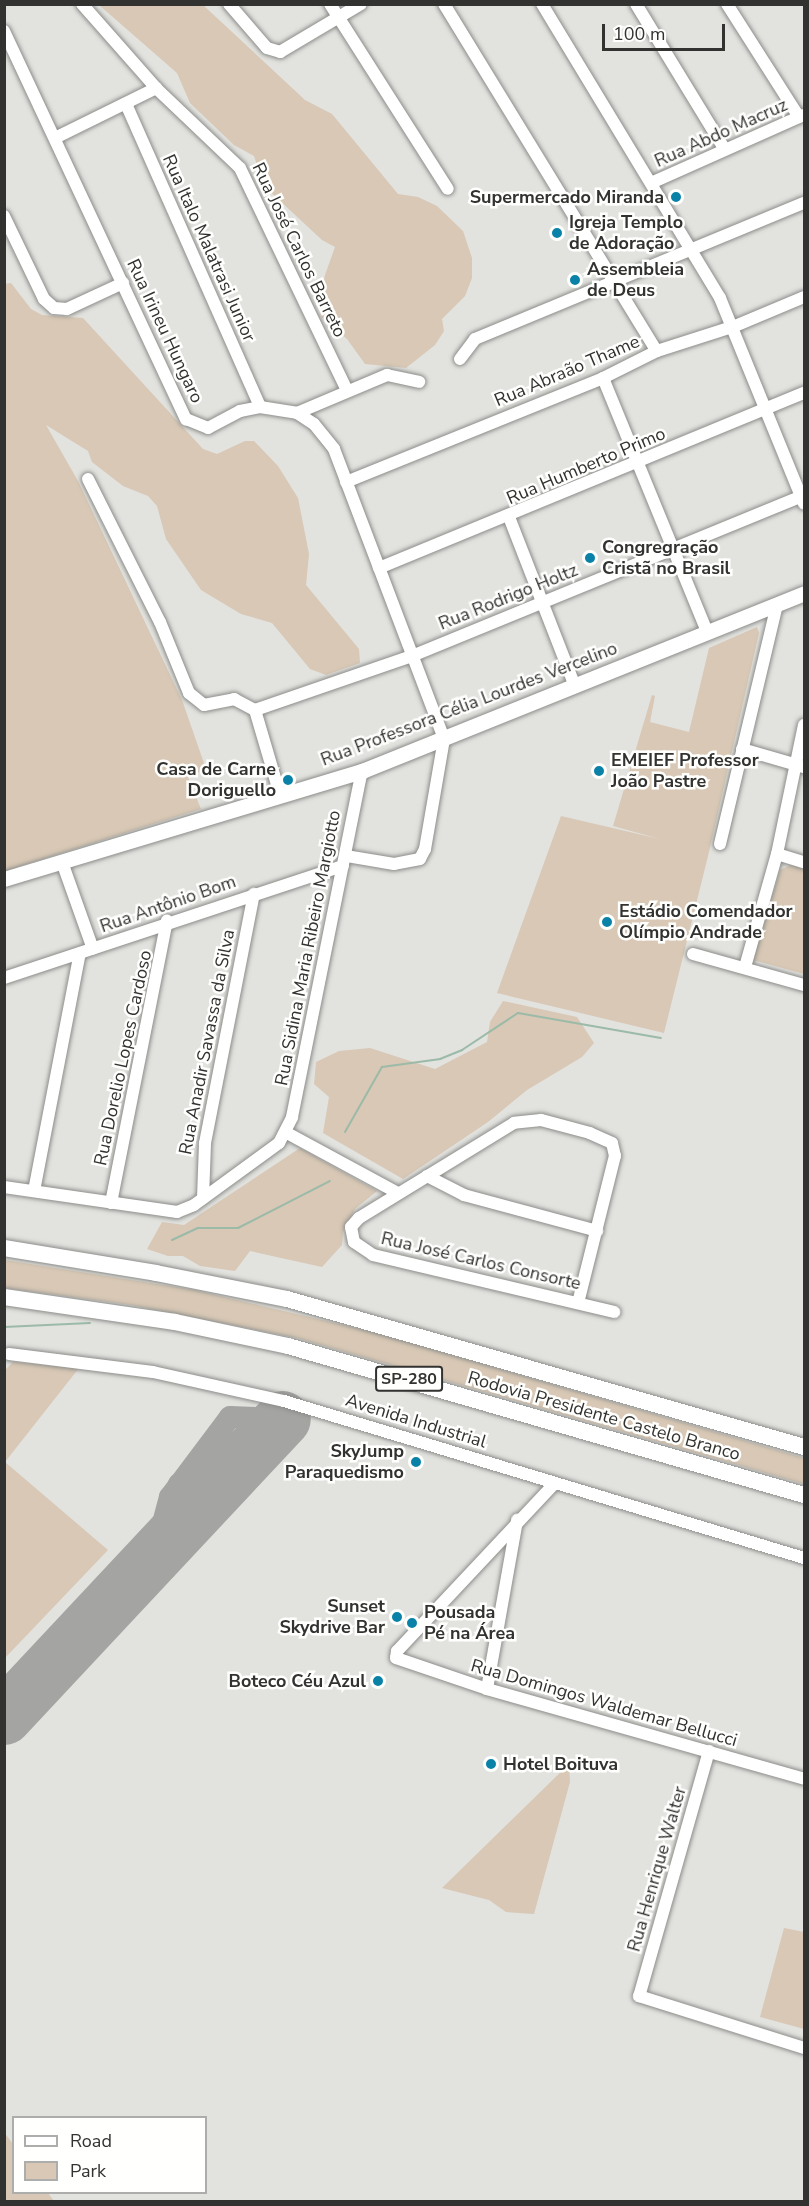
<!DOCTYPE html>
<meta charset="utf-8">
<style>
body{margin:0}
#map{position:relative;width:809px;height:2206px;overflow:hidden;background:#e2e2df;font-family:"Nunito Sans",sans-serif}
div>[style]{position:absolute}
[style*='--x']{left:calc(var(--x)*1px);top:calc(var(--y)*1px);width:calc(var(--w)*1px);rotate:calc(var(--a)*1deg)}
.green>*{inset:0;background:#d8c8b5}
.stream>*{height:2px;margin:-1px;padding:0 1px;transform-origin:1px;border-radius:1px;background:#9bbaa8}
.taxiway>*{height:22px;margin:-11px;padding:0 11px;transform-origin:11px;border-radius:11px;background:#a4a4a2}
.runway>*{height:56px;margin:-28px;padding:0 28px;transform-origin:28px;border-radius:28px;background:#a4a4a2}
.roads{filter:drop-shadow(0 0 2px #8c8d8a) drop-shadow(0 0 2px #8c8d8a)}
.minor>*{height:12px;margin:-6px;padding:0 6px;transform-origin:6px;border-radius:6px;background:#fff}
.major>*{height:15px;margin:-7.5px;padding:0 7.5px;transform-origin:7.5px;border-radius:7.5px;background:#fff}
.highway>*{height:16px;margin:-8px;padding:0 8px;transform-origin:8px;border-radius:8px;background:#fff}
.dots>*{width:16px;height:16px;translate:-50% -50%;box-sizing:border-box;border:3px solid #fffffe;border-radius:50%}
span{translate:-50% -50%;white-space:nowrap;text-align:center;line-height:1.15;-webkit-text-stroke:5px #fffffe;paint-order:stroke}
.shield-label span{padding:2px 4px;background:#fffffe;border:2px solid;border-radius:4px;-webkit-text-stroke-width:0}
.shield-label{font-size:16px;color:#323231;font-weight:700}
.street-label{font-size:18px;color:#323231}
.poi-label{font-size:18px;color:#323231;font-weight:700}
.right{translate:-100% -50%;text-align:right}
.left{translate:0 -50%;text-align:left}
.frame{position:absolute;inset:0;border:6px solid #323231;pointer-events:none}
.legend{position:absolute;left:12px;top:2116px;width:195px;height:78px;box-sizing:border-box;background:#fffffe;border:2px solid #adadac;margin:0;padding:8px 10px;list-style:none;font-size:18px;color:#323231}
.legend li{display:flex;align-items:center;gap:12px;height:30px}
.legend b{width:30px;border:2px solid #adadac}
.scale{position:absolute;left:602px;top:24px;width:123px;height:27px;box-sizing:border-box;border:3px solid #323231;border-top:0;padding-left:8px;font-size:18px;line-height:21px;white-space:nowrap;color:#323231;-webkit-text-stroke:4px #fffffe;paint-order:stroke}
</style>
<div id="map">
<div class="green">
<div style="clip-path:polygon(99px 5px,203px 5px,305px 100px,332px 114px,398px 194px,418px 197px,437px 206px,463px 231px,472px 258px,472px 278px,465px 296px,442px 319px,444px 331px,435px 345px,406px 368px,365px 364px,347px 339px,321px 317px,319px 303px,325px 275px,335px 247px,322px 240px,264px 186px,254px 156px,234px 145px,190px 103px,177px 73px)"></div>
<div style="clip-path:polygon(11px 283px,31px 309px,42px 315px,83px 318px,203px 449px,217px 454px,245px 441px,254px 441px,278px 466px,298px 498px,309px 554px,306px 585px,359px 649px,360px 663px,326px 675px,310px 669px,272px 623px,241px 614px,201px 590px,166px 539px,157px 506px,148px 496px,123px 486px,92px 462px,88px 451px,46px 425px,78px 481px,182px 700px,206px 769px,188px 777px,201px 809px,5px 871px,4px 284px)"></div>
<div style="clip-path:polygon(757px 627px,759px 633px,709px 852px,664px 1033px,497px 993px,561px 816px,660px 839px,613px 826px,652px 695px,655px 696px,650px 722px,689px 732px,709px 648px)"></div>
<div style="clip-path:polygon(791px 865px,804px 869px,804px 974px,753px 960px,780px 870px)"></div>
<div style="clip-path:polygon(503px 1001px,577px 1017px,594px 1043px,582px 1057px,527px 1090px,488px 1122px,403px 1179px,323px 1133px,329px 1097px,314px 1084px,316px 1062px,339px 1051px,370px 1048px,435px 1069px,487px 1042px,490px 1022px)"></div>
<div style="clip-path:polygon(300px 1148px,377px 1191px,355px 1209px,343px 1232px,342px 1245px,322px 1267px,250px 1251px,235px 1271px,200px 1266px,183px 1256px,168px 1256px,147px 1249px,162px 1222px,184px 1225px)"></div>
<div style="clip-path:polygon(5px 1260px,195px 1290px,373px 1332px,804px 1458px,804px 1484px,297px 1338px,131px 1305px,5px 1288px)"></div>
<div style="clip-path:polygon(13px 1362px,79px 1368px,5px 1462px,108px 1550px,5px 1658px,4px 1371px)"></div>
<div style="clip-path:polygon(569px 1764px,570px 1782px,534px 1914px,506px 1912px,489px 1900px,442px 1888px)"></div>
<div style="clip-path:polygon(784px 1928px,804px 1932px,804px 2029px,760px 2017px)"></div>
<div style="clip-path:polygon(4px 2132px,13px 2144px,14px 2192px,48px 2193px,54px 2201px,5px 2201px)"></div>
</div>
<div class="stream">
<div style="--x:345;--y:1132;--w:75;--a:-60.4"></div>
<div style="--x:382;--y:1067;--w:59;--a:-7.9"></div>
<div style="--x:440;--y:1059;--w:24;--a:-22"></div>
<div style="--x:462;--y:1050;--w:67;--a:-33.5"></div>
<div style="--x:518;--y:1013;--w:145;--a:9.9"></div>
<div style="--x:172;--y:1240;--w:29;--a:-25"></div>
<div style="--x:198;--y:1228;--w:40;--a:0"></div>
<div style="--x:238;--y:1228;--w:103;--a:-27.1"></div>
<div style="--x:4;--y:1327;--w:86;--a:-2.7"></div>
</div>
<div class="taxiway">
<div style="--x:179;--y:1484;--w:49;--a:-8.1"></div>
<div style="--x:154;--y:1557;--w:62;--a:-75.1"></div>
<div style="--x:170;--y:1497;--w:100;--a:-53.1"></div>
<div style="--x:230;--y:1417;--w:53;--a:2.2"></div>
</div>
<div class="runway">
<div style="--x:4;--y:1717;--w:408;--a:-46.9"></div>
</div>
<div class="roads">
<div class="minor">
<div style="--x:82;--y:4;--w:112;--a:48.6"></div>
<div style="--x:156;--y:88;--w:116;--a:43.6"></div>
<div style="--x:240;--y:168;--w:246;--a:64.3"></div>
<div style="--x:229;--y:4;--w:58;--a:49.2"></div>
<div style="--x:267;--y:48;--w:14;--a:17"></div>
<div style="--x:280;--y:52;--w:94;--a:-30.7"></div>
<div style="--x:330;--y:4;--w:219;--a:57.5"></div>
<div style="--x:444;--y:4;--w:407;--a:58.5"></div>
<div style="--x:542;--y:4;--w:344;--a:58.8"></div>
<div style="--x:720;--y:298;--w:222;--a:67.8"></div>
<div style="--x:636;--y:4;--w:169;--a:58.6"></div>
<div style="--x:727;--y:4;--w:134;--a:57.5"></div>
<div style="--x:4;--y:31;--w:429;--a:64.9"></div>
<div style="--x:186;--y:419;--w:24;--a:22"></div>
<div style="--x:208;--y:428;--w:36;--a:-28"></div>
<div style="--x:240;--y:411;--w:20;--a:-11"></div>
<div style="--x:260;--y:407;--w:37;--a:9"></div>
<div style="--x:297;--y:413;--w:98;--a:-22.9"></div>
<div style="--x:387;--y:375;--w:33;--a:12"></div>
<div style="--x:126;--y:104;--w:331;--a:66.1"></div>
<div style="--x:55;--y:138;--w:113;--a:-26.3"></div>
<div style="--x:651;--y:183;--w:167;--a:-24"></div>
<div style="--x:4;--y:216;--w:92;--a:64.3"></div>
<div style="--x:44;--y:299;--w:13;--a:42"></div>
<div style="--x:54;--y:308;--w:13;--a:4"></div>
<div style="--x:67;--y:309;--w:62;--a:-24.9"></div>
<div style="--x:460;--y:359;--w:25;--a:-53"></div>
<div style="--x:475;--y:339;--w:356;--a:-22.5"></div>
<div style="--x:603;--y:378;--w:274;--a:67.7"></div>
<div style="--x:297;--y:413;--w:20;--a:33"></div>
<div style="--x:314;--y:424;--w:32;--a:51"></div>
<div style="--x:334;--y:449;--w:310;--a:69.2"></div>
<div style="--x:444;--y:739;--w:112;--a:99.8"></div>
<div style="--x:425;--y:849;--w:11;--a:117"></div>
<div style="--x:420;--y:859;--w:26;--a:169"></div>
<div style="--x:394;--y:864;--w:49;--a:-170.5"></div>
<div style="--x:88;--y:479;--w:160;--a:63.3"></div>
<div style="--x:160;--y:622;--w:77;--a:67.8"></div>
<div style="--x:189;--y:693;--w:19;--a:39"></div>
<div style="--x:204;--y:705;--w:31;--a:-11"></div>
<div style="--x:234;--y:699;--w:24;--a:28"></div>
<div style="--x:255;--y:710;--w:89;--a:73.6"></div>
<div style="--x:346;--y:482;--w:277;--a:-22"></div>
<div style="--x:603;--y:378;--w:60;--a:-26.6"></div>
<div style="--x:657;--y:351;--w:82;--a:-17.8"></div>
<div style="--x:735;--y:326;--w:75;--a:-22.8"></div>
<div style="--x:509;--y:517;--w:181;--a:68.7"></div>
<div style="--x:379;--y:568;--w:460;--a:-22.4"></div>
<div style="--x:255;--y:710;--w:166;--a:-19"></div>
<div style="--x:412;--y:656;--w:424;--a:-22.3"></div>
<div style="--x:742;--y:749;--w:65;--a:16.2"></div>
<div style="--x:720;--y:844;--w:246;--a:-76.6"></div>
<div style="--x:777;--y:854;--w:28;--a:17"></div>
<div style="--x:62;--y:862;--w:92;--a:70.4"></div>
<div style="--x:693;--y:954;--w:115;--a:15.6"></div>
<div style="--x:745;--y:967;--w:117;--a:-74.2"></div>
<div style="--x:777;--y:854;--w:132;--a:-78.2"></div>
<div style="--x:4;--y:978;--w:357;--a:-18.3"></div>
<div style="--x:287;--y:1133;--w:126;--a:28.4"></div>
<div style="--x:427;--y:1176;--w:42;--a:27.2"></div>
<div style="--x:464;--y:1195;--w:138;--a:15.1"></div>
<div style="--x:4;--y:1187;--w:175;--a:8.2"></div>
<div style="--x:177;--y:1212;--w:18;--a:-22"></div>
<div style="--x:194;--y:1205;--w:105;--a:-36.1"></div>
<div style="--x:279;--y:1143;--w:29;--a:-63"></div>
<div style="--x:292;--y:1117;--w:353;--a:-78.6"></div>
<div style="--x:34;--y:1191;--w:242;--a:-79.1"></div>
<div style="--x:203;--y:1198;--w:55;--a:-87.9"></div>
<div style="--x:205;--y:1143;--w:254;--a:-78.9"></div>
<div style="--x:111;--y:1203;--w:288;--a:-78.8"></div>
<div style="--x:578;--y:1303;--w:152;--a:-75.9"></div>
<div style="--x:615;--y:1156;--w:13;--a:-103"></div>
<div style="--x:612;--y:1143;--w:24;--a:-156"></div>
<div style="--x:590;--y:1133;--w:51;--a:-165.1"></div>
<div style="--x:541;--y:1120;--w:27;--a:174"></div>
<div style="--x:514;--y:1123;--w:182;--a:148.5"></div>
<div style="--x:359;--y:1218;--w:12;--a:132"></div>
<div style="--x:351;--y:1227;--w:15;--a:79"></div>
<div style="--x:354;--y:1242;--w:23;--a:34"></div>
<div style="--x:373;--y:1255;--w:248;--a:13.3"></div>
<div style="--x:9;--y:1354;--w:145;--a:7.1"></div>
<div style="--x:153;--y:1372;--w:134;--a:12.5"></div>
<div style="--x:284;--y:1401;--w:543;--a:16.8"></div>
<div style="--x:555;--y:1483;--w:231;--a:133.2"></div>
<div style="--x:397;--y:1651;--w:7;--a:98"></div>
<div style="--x:396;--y:1658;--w:96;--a:18.8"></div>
<div style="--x:487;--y:1689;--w:330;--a:15.8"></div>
<div style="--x:487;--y:1689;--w:172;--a:-79.9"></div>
<div style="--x:709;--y:1751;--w:255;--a:105.9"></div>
<div style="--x:639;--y:1996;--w:173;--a:17.5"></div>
</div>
<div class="major">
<div style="--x:4;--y:879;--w:374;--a:-16.8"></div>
<div style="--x:362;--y:771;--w:476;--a:-21.9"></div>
</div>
<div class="highway">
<div style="--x:4;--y:1248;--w:154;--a:9.3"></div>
<div style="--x:156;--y:1273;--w:134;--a:11.2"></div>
<div style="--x:287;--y:1299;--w:538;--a:15.97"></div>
<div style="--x:4;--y:1297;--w:173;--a:8.3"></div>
<div style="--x:175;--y:1322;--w:116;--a:12"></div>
<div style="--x:288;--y:1346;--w:537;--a:16.11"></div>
</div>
</div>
<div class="dots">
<div style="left:676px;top:197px;background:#0a82a8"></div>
<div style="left:557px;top:233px;background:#0a82a8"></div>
<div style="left:575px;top:280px;background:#0a82a8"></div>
<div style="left:590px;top:558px;background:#0a82a8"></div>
<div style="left:599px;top:771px;background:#0a82a8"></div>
<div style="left:288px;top:780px;background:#0a82a8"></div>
<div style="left:607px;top:922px;background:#0a82a8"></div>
<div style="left:416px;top:1462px;background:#0a82a8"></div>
<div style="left:397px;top:1617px;background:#0a82a8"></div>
<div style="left:412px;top:1623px;background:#0a82a8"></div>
<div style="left:378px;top:1681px;background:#0a82a8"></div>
<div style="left:491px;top:1764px;background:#0a82a8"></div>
</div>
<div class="shield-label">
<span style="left:409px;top:1379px">SP-280</span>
</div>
<div class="street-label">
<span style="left:721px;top:133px;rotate:-24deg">Rua Abdo Macruz</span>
<span style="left:209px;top:248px;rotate:66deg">Rua Italo Malatrasi Junior</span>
<span style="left:299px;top:250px;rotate:64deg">Rua José Carlos Barreto</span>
<span style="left:165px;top:331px;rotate:65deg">Rua Irineu Hungaro</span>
<span style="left:567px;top:371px;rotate:-23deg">Rua Abraão Thame</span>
<span style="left:586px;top:466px;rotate:-23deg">Rua Humberto Primo</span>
<span style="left:508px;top:597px;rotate:-22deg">Rua Rodrigo Holtz</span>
<span style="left:469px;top:704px;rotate:-21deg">Rua Professora Célia Lourdes Vercelino</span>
<span style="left:168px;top:904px;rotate:-19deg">Rua Antônio Bom</span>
<span style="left:308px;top:948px;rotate:-79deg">Rua Sidina Maria Ribeiro Margiotto</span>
<span style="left:207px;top:1042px;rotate:-79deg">Rua Anadir Savassa da Silva</span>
<span style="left:123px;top:1058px;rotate:-78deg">Rua Dorelio Lopes Cardoso</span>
<span style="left:481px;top:1261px;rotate:13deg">Rua José Carlos Consorte</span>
<span style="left:604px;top:1416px;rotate:16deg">Rodovia Presidente Castelo Branco</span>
<span style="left:416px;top:1421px;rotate:17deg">Avenida Industrial</span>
<span style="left:604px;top:1703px;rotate:16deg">Rua Domingos Waldemar Bellucci</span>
<span style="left:657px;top:1869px;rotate:-74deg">Rua Henrique Walter</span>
</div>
<div class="poi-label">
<span class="right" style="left:664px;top:197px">Supermercado Miranda</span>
<span class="left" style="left:569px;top:233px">Igreja Templo<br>de Adoração</span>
<span class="left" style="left:587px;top:280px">Assembleia<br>de Deus</span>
<span class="left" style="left:602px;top:558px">Congregração<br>Cristã no Brasil</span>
<span class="left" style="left:611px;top:771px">EMEIEF Professor<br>João Pastre</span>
<span class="right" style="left:276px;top:780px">Casa de Carne<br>Doriguello</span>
<span class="left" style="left:619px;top:922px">Estádio Comendador<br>Olímpio Andrade</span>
<span class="right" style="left:404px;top:1462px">SkyJump<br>Paraquedismo</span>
<span class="right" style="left:385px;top:1617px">Sunset<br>Skydrive Bar</span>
<span class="left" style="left:424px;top:1623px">Pousada<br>Pé na Área</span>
<span class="right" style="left:366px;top:1681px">Boteco Céu Azul</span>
<span class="left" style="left:503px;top:1764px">Hotel Boituva</span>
</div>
<div class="frame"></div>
<ul class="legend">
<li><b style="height:8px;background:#fff"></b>Road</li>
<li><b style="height:16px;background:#d8c8b5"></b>Park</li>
</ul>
<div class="scale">100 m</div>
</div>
